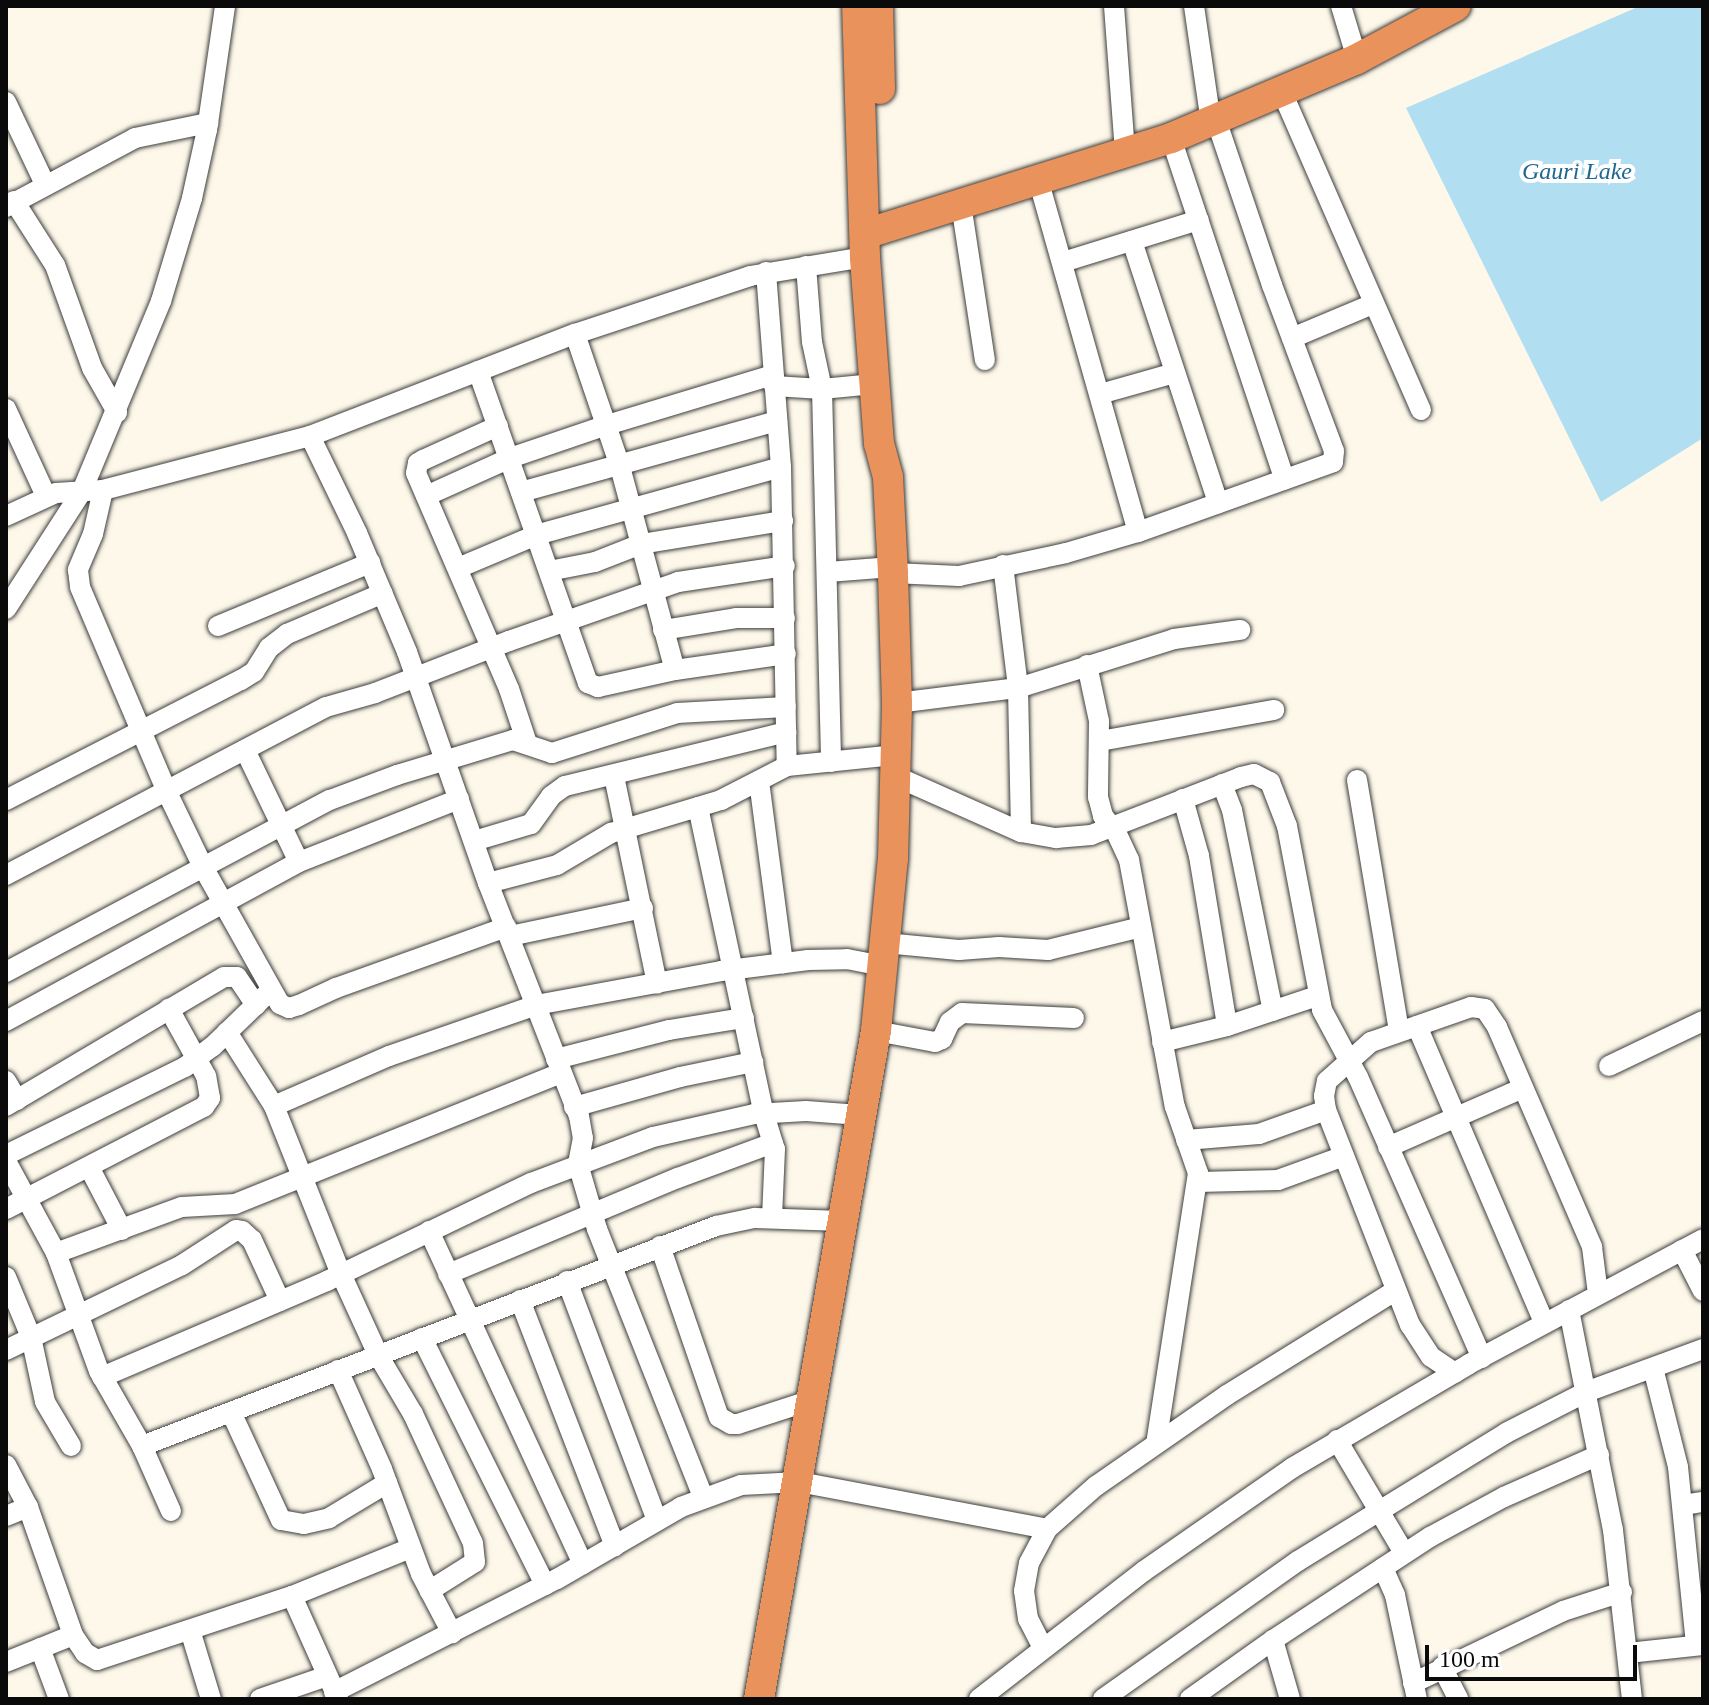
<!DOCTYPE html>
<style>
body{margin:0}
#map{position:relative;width:1709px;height:1705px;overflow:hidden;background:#fdf8e9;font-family:"Times New Roman",serif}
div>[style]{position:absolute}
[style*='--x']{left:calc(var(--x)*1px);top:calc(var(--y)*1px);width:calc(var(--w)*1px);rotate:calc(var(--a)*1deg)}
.water>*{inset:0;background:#b1def1}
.roads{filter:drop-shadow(0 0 2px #3d3d3d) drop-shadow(0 0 2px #3d3d3d)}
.minor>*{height:20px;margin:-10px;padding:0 10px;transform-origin:10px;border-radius:10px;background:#fff}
.highway>*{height:30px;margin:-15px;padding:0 15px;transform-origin:15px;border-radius:15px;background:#e9925b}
span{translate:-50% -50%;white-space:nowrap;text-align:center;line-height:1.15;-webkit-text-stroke:8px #fff;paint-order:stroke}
.water-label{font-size:24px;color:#1e6791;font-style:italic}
.frame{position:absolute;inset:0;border:8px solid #0a0a0a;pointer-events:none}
.scale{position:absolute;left:1425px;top:1645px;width:212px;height:36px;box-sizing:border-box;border:4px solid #0a0a0a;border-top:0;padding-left:10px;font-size:24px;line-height:28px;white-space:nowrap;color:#0a0a0a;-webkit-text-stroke:6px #fff;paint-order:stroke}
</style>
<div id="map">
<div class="water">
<div style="clip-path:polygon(1640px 6px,1703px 6px,1703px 438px,1601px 502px,1406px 108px)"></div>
</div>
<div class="roads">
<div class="minor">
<div style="--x:1114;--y:6;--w:148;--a:85.7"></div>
<div style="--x:1194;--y:6;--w:117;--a:81.7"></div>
<div style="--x:1341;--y:6;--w:55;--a:73.2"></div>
<div style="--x:1282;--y:92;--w:347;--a:66.4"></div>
<div style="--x:6;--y:102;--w:91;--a:64.6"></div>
<div style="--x:1171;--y:138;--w:360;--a:71.6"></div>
<div style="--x:1038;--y:179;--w:367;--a:74.2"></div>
<div style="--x:14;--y:201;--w:76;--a:57.4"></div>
<div style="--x:55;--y:265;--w:109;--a:70.2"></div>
<div style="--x:92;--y:368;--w:51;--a:60.4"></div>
<div style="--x:961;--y:204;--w:158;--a:81.3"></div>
<div style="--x:6;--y:207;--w:146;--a:-28.1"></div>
<div style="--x:135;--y:138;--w:75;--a:-11.6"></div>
<div style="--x:1132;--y:241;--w:276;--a:71.8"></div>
<div style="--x:1063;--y:262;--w:142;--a:-17.2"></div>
<div style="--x:806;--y:266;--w:76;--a:85.5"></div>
<div style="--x:812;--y:342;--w:48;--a:78"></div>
<div style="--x:822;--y:389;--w:373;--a:88.6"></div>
<div style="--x:766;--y:272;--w:196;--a:85.6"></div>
<div style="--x:781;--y:467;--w:299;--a:88.9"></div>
<div style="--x:575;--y:334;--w:136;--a:71.2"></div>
<div style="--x:619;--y:463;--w:214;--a:74.9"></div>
<div style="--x:1292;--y:338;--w:88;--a:-22.8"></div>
<div style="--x:478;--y:371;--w:331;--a:70.6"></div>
<div style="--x:588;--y:683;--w:11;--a:22"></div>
<div style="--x:598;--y:687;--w:79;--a:-12.4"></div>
<div style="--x:675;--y:670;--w:112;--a:-8.2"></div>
<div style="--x:774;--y:386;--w:48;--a:3.6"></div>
<div style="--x:822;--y:389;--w:52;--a:-5.5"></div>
<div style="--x:1100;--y:394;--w:77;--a:-15.8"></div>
<div style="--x:6;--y:409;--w:96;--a:65.3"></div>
<div style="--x:498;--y:426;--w:82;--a:155.6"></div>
<div style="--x:423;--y:460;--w:6;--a:149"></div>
<div style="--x:418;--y:463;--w:10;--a:101"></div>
<div style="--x:416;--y:473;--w:235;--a:66.7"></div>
<div style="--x:509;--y:689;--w:57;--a:71.6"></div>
<div style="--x:310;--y:436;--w:108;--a:64.1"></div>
<div style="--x:357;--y:533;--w:129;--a:67.2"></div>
<div style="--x:407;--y:652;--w:245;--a:70.7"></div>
<div style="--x:488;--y:883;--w:250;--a:68.7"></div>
<div style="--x:579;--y:1116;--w:22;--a:80"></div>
<div style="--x:583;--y:1138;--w:26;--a:101"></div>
<div style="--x:578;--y:1164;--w:68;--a:73.7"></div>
<div style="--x:597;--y:1229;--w:288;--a:68.4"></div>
<div style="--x:103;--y:490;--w:45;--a:102.8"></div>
<div style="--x:93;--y:534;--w:39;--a:113"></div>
<div style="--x:78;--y:570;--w:17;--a:83"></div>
<div style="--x:80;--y:587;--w:220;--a:67"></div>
<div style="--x:166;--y:790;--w:85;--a:64.3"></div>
<div style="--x:203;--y:867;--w:157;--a:60.7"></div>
<div style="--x:280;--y:1004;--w:10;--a:24"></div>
<div style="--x:289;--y:1008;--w:10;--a:-17"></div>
<div style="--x:299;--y:1005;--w:41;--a:-24.7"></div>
<div style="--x:336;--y:988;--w:181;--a:-19.7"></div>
<div style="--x:521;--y:492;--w:266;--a:-15.5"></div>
<div style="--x:426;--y:496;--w:92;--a:-24.3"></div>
<div style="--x:510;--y:458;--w:102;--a:-18.8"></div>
<div style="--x:607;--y:425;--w:173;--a:-16.8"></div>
<div style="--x:6;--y:516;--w:55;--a:-24.7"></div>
<div style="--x:56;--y:493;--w:47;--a:-3.7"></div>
<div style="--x:103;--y:490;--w:214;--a:-14.6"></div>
<div style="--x:310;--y:436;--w:284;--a:-21.1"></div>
<div style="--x:575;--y:334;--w:184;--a:-18.3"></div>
<div style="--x:750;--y:276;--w:117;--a:-9.4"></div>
<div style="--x:1003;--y:565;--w:124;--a:83"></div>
<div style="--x:1018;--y:688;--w:144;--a:88.8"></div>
<div style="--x:458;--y:568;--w:85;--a:-22.9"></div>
<div style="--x:536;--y:535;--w:254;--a:-15.5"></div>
<div style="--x:549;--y:571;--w:47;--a:-11.1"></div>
<div style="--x:595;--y:562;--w:49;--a:-21.4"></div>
<div style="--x:641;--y:544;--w:144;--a:-9.2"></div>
<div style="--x:828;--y:572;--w:64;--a:-4.5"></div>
<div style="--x:893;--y:573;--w:66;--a:2.6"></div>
<div style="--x:959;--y:576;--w:109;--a:-12.1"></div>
<div style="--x:1066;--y:553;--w:75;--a:-16.3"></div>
<div style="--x:1138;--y:532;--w:207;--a:-19.7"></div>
<div style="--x:1333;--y:462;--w:11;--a:-85"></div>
<div style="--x:1334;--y:451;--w:177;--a:-110.5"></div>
<div style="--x:1272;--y:285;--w:174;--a:-108.7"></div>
<div style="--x:6;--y:609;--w:140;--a:-57.2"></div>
<div style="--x:82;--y:491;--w:206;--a:-67.4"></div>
<div style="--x:161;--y:301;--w:108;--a:-73.2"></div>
<div style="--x:192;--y:198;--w:70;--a:-77.6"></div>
<div style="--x:207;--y:130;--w:125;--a:-81.7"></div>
<div style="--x:218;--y:626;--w:165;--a:-22.5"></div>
<div style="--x:663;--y:630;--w:74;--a:-9.3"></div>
<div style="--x:736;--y:618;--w:49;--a:0"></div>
<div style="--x:1087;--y:665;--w:57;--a:77.9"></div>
<div style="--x:1099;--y:721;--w:76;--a:90.8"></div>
<div style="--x:1098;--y:797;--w:20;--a:75"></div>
<div style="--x:1103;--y:816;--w:21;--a:51"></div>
<div style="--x:1116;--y:832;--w:31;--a:65"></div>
<div style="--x:1129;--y:860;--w:251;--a:79.5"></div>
<div style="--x:1175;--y:1107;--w:70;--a:70.8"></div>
<div style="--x:1198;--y:1173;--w:274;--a:98.8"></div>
<div style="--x:897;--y:703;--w:122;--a:-7.1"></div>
<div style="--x:1018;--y:688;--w:164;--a:-17.4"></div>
<div style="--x:1174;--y:639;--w:67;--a:-7.8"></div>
<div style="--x:1100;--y:741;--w:177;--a:-10.1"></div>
<div style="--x:245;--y:750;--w:124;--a:64.3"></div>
<div style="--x:614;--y:776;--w:212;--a:78.3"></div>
<div style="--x:895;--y:776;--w:138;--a:24"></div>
<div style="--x:1021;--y:832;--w:36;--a:10"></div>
<div style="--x:1056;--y:838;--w:35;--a:-5"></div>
<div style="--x:1091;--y:835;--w:161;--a:-21.1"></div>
<div style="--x:1241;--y:777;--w:13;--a:-13"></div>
<div style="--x:1254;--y:774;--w:18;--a:27"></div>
<div style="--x:1270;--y:782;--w:47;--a:68.9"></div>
<div style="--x:1287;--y:826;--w:187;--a:79.2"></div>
<div style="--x:1322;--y:1010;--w:76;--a:61.8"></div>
<div style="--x:1358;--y:1077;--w:307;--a:66.2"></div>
<div style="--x:1357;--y:780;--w:254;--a:80.5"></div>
<div style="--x:759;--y:781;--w:184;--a:82.5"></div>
<div style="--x:1222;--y:784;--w:28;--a:69"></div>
<div style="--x:1232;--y:810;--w:205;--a:78.5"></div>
<div style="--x:1183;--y:799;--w:59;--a:74.3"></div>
<div style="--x:1199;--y:856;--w:172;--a:80.6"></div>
<div style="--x:6;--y:800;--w:264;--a:-27.1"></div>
<div style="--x:241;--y:680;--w:15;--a:-32"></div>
<div style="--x:254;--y:672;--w:28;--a:-58"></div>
<div style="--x:269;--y:648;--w:23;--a:-38"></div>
<div style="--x:287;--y:634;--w:104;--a:-23.1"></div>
<div style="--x:698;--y:807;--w:314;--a:77.9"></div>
<div style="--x:764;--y:1114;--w:37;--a:73"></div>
<div style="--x:775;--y:1149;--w:69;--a:92.5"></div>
<div style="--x:474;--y:841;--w:59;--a:-16.6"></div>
<div style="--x:531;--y:824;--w:34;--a:-54"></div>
<div style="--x:551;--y:796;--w:17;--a:-36"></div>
<div style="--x:565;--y:786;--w:228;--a:-13.7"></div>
<div style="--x:6;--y:875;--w:361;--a:-27.7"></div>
<div style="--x:326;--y:707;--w:51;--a:-15.9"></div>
<div style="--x:375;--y:693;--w:144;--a:-21.2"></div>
<div style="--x:509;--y:641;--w:179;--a:-19.2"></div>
<div style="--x:678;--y:582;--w:108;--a:-8.5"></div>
<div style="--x:488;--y:883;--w:71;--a:-14.6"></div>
<div style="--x:557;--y:865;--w:63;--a:-30.7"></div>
<div style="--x:611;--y:833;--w:115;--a:-16.7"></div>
<div style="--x:721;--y:800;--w:74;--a:-27.3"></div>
<div style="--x:787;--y:766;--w:110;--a:-5.8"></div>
<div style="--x:510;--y:936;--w:136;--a:-11.9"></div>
<div style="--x:885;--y:943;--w:74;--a:5.4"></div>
<div style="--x:959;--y:950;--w:40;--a:-4.3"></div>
<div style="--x:999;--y:947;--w:49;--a:3.5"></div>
<div style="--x:1048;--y:950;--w:96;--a:-13.9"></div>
<div style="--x:6;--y:972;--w:367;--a:-28"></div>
<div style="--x:330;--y:800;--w:72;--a:-20.5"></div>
<div style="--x:397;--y:775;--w:121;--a:-16.8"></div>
<div style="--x:513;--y:740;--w:41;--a:18.4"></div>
<div style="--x:552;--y:753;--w:131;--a:-17.7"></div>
<div style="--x:677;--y:713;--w:109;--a:-3.2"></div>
<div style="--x:6;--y:1021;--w:333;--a:-28.5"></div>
<div style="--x:299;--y:862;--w:172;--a:-21.5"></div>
<div style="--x:1417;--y:1026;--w:323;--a:66.8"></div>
<div style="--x:876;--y:1031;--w:60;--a:10.6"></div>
<div style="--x:935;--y:1042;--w:8;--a:-23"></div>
<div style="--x:942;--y:1039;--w:19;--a:-65"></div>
<div style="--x:950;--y:1022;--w:15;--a:-37"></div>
<div style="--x:962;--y:1013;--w:112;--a:2.6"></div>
<div style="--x:227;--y:1032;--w:88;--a:57.6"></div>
<div style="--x:274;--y:1106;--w:181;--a:68.3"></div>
<div style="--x:341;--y:1274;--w:89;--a:65.4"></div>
<div style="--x:378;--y:1355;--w:69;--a:59.3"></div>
<div style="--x:413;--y:1414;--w:142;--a:65.1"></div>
<div style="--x:473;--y:1543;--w:19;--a:84"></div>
<div style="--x:475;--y:1562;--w:54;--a:147.8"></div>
<div style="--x:1162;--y:1042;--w:67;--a:-13.8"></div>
<div style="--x:1227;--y:1026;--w:95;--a:-18.4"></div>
<div style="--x:556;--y:1059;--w:117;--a:-14.4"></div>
<div style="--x:669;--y:1030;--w:76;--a:-9.1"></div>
<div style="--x:1609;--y:1066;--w:104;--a:-25.6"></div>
<div style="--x:6;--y:1081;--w:22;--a:60"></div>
<div style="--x:6;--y:1106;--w:253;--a:-30.6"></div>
<div style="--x:224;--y:977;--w:13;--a:0"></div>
<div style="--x:237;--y:977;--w:34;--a:56"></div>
<div style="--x:274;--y:1106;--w:125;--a:-23.5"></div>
<div style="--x:389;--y:1056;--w:156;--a:-19.1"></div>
<div style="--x:536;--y:1005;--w:188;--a:-10.4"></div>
<div style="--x:721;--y:971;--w:88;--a:-7.2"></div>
<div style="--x:808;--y:960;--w:39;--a:-1"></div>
<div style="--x:847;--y:959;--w:37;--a:11"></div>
<div style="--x:574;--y:1107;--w:110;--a:-15.8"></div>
<div style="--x:680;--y:1077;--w:75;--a:-11.6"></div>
<div style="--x:1186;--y:1140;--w:73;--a:-4.7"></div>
<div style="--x:1259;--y:1134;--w:71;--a:-19.7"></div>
<div style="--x:1388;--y:1147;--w:147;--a:-23.6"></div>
<div style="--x:6;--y:1155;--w:199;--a:-26.2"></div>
<div style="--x:185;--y:1067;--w:34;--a:-37"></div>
<div style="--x:212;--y:1047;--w:82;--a:-44"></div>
<div style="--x:6;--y:1161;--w:105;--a:61.5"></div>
<div style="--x:56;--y:1253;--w:126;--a:70"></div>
<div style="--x:99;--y:1371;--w:86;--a:60.2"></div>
<div style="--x:142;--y:1446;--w:71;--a:66"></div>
<div style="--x:89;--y:1167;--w:71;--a:62.4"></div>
<div style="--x:1198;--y:1182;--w:80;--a:-1.4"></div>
<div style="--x:1278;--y:1180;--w:70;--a:-20"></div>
<div style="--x:6;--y:1209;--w:223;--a:-27.3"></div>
<div style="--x:204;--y:1107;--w:11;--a:-56"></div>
<div style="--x:210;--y:1098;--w:22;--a:-100"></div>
<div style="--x:206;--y:1076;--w:77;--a:-118.9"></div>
<div style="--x:429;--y:1231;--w:367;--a:65.2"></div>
<div style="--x:660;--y:1246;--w:181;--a:71"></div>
<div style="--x:719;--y:1417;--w:14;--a:30"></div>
<div style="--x:731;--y:1424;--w:7;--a:0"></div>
<div style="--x:738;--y:1424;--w:78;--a:-18"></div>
<div style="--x:1682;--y:1250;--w:46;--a:62.9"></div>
<div style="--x:56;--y:1253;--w:134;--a:-20.1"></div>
<div style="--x:182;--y:1207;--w:53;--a:-3.2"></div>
<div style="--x:235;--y:1204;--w:351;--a:-21.9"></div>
<div style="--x:448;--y:1274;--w:249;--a:-22.7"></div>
<div style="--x:678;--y:1178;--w:101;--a:-20.2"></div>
<div style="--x:6;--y:1277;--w:65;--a:67.4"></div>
<div style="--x:31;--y:1337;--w:66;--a:77.8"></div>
<div style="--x:45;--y:1402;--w:51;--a:59.4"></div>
<div style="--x:567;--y:1281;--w:256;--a:69.4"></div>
<div style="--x:520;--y:1300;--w:264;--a:68.9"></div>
<div style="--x:1569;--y:1310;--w:224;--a:78.7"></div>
<div style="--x:1613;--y:1530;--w:170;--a:83.6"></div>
<div style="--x:422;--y:1338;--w:276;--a:63.5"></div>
<div style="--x:6;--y:1350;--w:195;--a:-25.8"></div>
<div style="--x:182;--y:1265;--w:64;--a:-32.9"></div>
<div style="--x:236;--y:1230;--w:6;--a:9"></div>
<div style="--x:242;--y:1231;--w:13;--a:42"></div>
<div style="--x:252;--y:1240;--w:67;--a:65.3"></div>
<div style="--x:1653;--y:1368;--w:102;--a:75.8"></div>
<div style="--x:1678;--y:1467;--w:179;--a:84.2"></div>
<div style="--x:338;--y:1370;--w:108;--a:66"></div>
<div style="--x:382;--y:1469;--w:112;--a:69.6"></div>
<div style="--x:421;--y:1574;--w:67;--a:62.3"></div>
<div style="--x:1455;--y:1373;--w:29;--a:-146"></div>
<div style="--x:1431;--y:1357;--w:38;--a:-123"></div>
<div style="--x:1410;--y:1325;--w:231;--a:-111.3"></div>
<div style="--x:1326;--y:1110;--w:14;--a:-98"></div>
<div style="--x:1324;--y:1096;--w:15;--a:-79"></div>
<div style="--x:1327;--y:1081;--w:59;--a:-41.6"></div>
<div style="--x:1371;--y:1042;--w:106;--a:-19.3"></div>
<div style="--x:1471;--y:1007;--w:14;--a:8"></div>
<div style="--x:1485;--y:1009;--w:22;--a:56"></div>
<div style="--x:1497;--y:1027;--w:240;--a:66.6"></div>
<div style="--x:1592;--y:1247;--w:47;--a:82.7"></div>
<div style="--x:102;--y:1377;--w:245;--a:-23.1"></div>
<div style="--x:327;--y:1281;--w:226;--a:-25.7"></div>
<div style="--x:531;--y:1183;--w:130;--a:-20.7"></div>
<div style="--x:653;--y:1137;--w:104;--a:-12.8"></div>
<div style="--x:754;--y:1114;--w:52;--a:-3.3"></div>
<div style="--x:806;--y:1111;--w:54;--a:4.2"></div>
<div style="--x:231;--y:1412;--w:119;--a:65.2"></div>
<div style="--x:281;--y:1520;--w:23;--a:10"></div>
<div style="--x:304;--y:1524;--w:26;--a:-13"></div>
<div style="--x:329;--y:1518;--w:68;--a:-31.1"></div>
<div style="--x:1337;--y:1440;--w:131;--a:59.3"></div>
<div style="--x:142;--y:1446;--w:615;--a:-20.97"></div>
<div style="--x:716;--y:1226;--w:40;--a:-12"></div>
<div style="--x:755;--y:1218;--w:87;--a:2"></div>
<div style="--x:6;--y:1465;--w:47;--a:62.4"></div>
<div style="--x:28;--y:1507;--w:136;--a:70.6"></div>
<div style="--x:73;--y:1635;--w:22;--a:56"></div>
<div style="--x:85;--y:1653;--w:14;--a:30"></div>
<div style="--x:97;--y:1660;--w:205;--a:-18.2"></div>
<div style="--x:292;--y:1596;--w:128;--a:-22"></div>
<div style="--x:1683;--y:1505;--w:20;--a:-9"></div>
<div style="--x:6;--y:1516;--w:24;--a:-22"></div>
<div style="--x:1383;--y:1568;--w:30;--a:66"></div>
<div style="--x:1395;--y:1595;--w:106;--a:78.1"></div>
<div style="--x:292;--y:1596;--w:113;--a:65.9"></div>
<div style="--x:190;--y:1630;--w:72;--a:73.1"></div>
<div style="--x:1273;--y:1640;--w:61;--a:73.9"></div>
<div style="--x:40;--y:1648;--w:54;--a:69.6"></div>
<div style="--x:1043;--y:1648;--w:33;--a:-117"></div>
<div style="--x:1028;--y:1619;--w:28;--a:-98"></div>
<div style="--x:1024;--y:1591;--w:28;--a:-80"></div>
<div style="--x:1029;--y:1563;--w:38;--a:-62"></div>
<div style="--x:1047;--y:1529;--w:65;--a:-41.3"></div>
<div style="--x:1096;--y:1486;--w:160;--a:-34.8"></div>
<div style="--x:1227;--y:1395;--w:198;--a:-31.8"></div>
<div style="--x:1628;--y:1653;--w:75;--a:-6.1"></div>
<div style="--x:6;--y:1662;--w:72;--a:-21.9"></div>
<div style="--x:1442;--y:1667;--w:36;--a:63"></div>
<div style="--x:1413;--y:1683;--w:166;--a:-25.6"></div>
<div style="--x:1563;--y:1611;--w:62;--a:-17.9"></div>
<div style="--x:334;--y:1692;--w:250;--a:-26.9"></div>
<div style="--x:557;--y:1579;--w:143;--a:-30.1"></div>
<div style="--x:681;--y:1507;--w:64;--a:-20.1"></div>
<div style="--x:741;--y:1485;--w:58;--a:-3"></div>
<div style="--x:799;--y:1482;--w:252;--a:10.7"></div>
<div style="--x:260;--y:1699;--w:71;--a:-18.9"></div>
<div style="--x:979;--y:1699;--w:209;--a:-37.8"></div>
<div style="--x:1144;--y:1571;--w:180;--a:-34.8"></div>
<div style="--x:1292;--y:1468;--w:205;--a:-30.4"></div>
<div style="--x:1469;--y:1364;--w:265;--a:-28.1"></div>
<div style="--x:1103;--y:1699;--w:239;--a:-35.3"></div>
<div style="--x:1298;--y:1561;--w:244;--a:-31.6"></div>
<div style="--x:1506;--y:1433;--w:90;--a:-27.1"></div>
<div style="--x:1586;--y:1392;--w:125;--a:-20.2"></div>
<div style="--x:1190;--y:1699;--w:102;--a:-35.4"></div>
<div style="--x:1273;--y:1640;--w:188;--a:-33.3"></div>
<div style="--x:1430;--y:1537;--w:84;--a:-28.4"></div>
<div style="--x:1504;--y:1497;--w:104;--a:-23.9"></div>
</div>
<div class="highway">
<div style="--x:878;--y:6;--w:83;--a:88.6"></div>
<div style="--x:865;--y:234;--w:321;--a:-17.4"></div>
<div style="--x:1171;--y:138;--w:202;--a:-23"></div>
<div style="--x:1357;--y:59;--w:112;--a:-28.2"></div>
<div style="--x:759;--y:1699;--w:678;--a:-80.07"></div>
<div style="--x:876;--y:1031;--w:173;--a:-84.4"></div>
<div style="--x:893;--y:859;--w:156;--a:-88.5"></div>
<div style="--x:897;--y:703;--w:130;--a:-91.8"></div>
<div style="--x:893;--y:573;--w:96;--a:-93"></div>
<div style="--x:888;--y:477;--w:34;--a:-105"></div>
<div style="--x:879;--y:444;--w:188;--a:-94.3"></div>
<div style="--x:865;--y:257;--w:251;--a:-91.8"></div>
</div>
</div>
<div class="water-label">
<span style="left:1577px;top:172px">Gauri Lake</span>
</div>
<div class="frame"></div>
<div class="scale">100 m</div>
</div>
